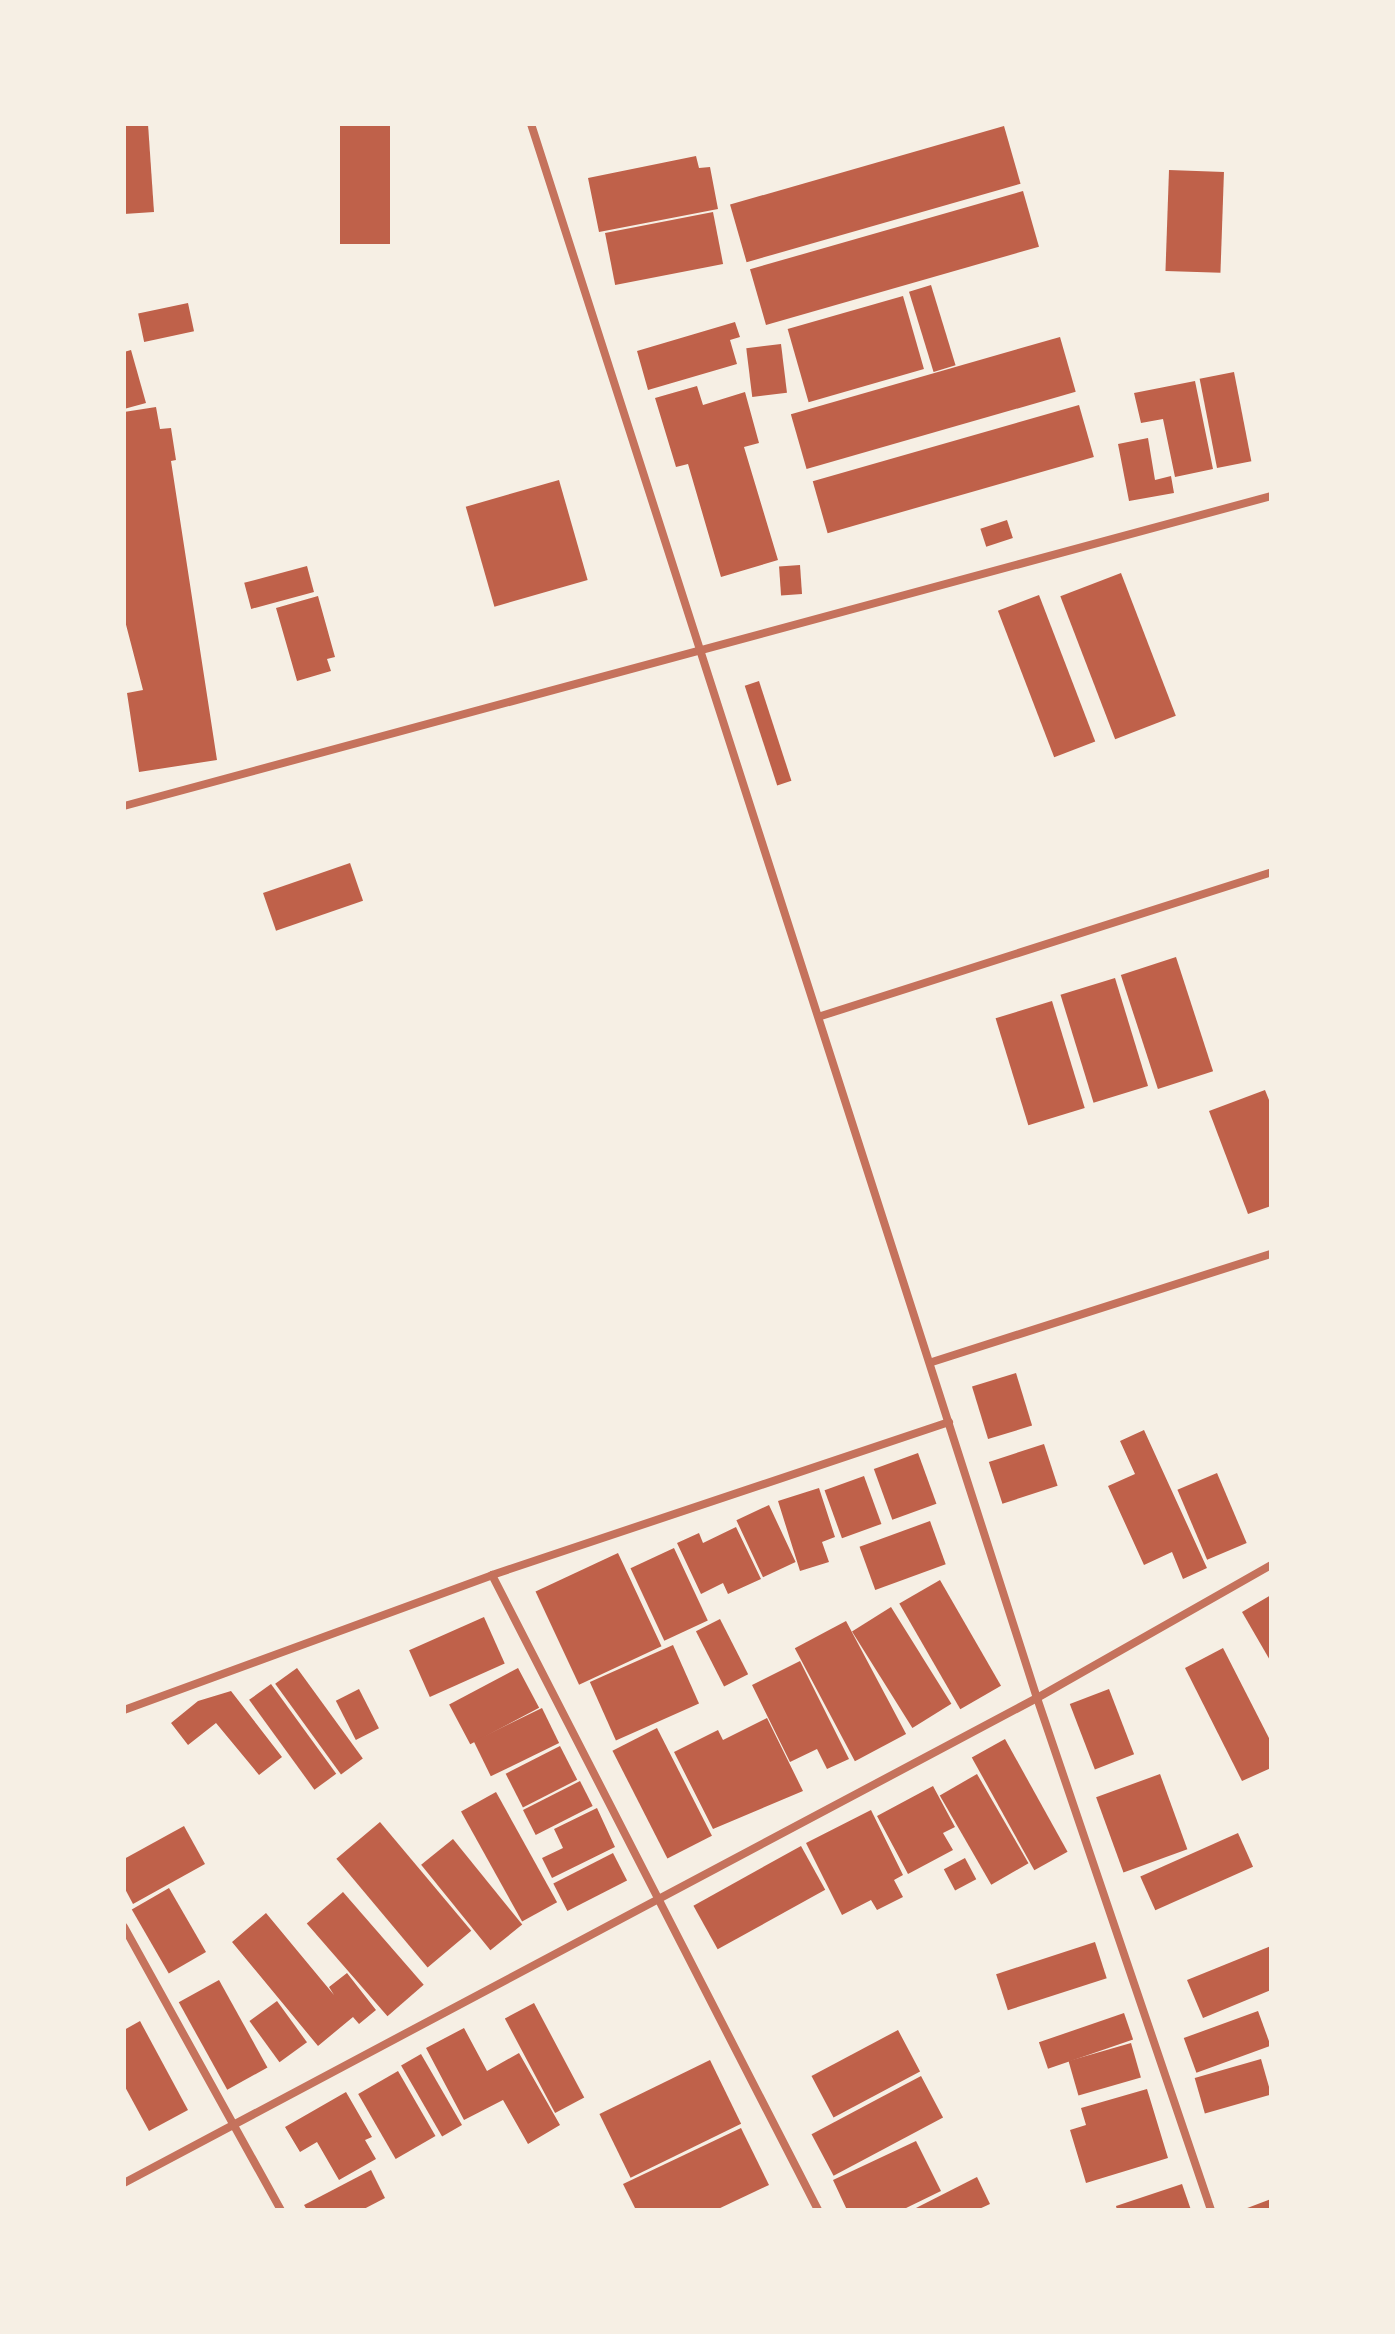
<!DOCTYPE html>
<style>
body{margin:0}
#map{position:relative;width:1395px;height:2334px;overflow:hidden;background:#f6efe4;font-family:"Archivo Narrow",sans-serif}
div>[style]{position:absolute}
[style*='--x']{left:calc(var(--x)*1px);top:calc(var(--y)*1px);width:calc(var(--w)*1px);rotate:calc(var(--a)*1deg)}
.building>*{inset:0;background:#bf614a;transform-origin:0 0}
.minor>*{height:8px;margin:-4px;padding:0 4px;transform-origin:4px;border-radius:4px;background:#c5725c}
span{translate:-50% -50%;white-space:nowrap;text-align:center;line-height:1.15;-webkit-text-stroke:7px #f6efe4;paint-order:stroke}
.frame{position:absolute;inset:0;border:126px solid #f6efe4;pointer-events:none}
</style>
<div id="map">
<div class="building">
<div style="clip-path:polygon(124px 124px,148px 124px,154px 212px,124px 214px)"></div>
<div style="left:340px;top:124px;width:50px;height:120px"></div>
<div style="left:1004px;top:126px;width:60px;height:285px;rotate:74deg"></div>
<div style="clip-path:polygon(696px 156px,699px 168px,710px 167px,718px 209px,599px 232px,588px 178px)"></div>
<div style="left:1169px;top:170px;width:55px;height:101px;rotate:2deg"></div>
<div style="left:1023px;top:191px;width:58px;height:284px;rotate:74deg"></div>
<div style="left:713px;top:212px;width:53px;height:110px;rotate:79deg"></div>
<div style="left:931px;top:285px;width:84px;height:23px;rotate:73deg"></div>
<div style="left:903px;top:296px;width:76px;height:120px;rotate:74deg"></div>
<div style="left:188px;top:303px;width:29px;height:51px;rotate:78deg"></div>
<div style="clip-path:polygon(735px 322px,740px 337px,730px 340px,737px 364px,648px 390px,637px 351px)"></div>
<div style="left:1060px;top:337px;width:57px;height:280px;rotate:74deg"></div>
<div style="left:781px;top:344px;width:49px;height:35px;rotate:83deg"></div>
<div style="clip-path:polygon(131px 350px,146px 403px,124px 409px,124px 352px)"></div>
<div style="left:1234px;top:372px;width:91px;height:35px;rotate:79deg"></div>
<div style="clip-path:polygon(1195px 381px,1213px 469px,1175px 477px,1163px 419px,1141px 423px,1134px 393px)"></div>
<div style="clip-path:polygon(697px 386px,703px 405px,745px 392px,759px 443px,744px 447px,778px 560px,721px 577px,688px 464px,676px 467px,655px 398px)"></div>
<div style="left:1079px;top:405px;width:54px;height:277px;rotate:74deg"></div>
<div style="clip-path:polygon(156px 407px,160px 429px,171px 428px,176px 460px,171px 461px,217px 760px,139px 772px,127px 693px,143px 690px,124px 617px,124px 412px)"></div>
<div style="clip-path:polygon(1148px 438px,1155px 480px,1171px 476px,1174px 493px,1129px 501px,1118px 444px)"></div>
<div style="left:559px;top:480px;width:104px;height:97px;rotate:74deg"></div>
<div style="left:1007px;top:520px;width:19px;height:28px;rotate:72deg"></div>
<div style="left:800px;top:565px;width:29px;height:21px;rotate:86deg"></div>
<div style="left:307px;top:566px;width:27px;height:65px;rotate:75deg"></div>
<div style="left:1121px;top:573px;width:153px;height:65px;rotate:69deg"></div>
<div style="left:1039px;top:595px;width:157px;height:44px;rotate:69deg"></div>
<div style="clip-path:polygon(318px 596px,335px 657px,327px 659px,331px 671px,297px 681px,276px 608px)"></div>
<div style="left:759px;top:681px;width:105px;height:15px;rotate:72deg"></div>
<div style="left:350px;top:863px;width:40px;height:92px;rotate:71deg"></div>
<div style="left:1176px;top:957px;width:120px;height:58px;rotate:72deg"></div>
<div style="left:1115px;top:978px;width:113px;height:57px;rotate:73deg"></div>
<div style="left:1052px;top:1001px;width:112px;height:59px;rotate:73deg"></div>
<div style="clip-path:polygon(1265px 1090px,1271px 1105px,1271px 1206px,1248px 1214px,1209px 1111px)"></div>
<div style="left:1016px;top:1373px;width:55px;height:46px;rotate:73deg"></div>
<div style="clip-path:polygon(1144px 1430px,1207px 1568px,1183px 1579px,1172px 1552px,1144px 1565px,1108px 1486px,1135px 1474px,1120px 1441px)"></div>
<div style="left:1044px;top:1444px;width:44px;height:58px;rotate:72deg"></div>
<div style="left:918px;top:1453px;width:54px;height:47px;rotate:70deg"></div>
<div style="left:1217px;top:1473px;width:76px;height:43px;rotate:67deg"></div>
<div style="left:864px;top:1476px;width:51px;height:42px;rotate:70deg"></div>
<div style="clip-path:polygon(819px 1488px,835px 1537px,822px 1542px,829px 1562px,800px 1571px,778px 1501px)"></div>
<div style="left:769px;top:1505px;width:63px;height:36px;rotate:65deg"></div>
<div style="left:930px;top:1521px;width:46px;height:75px;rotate:70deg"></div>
<div style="clip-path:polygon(736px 1527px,761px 1579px,728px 1594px,723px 1583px,701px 1594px,677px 1543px,699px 1533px,703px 1543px)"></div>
<div style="left:674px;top:1548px;width:80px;height:48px;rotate:65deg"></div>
<div style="left:618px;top:1553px;width:103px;height:91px;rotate:65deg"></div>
<div style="left:940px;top:1580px;width:122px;height:47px;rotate:60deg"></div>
<div style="clip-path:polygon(1271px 1595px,1271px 1662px,1242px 1612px)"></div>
<div style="left:891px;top:1607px;width:114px;height:46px;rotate:58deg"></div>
<div style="left:484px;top:1617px;width:51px;height:82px;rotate:66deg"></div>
<div style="left:720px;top:1619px;width:62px;height:27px;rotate:63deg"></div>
<div style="left:846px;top:1621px;width:128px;height:58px;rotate:62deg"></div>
<div style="left:673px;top:1645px;width:64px;height:91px;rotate:66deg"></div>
<div style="clip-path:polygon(1223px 1648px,1271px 1742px,1271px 1768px,1242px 1781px,1185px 1668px)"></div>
<div style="clip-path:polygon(800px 1661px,849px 1759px,827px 1769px,817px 1749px,790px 1762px,752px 1685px)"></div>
<div style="left:297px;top:1668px;width:112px;height:27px;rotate:54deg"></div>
<div style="left:518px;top:1668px;width:45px;height:78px;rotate:62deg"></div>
<div style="left:271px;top:1684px;width:111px;height:27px;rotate:54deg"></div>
<div style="left:359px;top:1689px;width:44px;height:26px;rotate:63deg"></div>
<div style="left:1109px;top:1689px;width:70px;height:42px;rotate:69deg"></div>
<div style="clip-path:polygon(231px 1691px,282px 1757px,259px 1775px,216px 1723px,188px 1745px,171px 1723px,198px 1701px)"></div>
<div style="left:542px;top:1708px;width:39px;height:76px;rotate:64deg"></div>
<div style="clip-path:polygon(767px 1718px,803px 1791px,713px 1829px,674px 1752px,718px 1730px,723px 1740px)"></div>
<div style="left:657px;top:1728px;width:121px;height:50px;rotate:63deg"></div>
<div style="left:1005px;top:1739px;width:129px;height:38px;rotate:61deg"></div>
<div style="left:560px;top:1746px;width:38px;height:61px;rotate:63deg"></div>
<div style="left:977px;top:1774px;width:103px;height:43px;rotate:60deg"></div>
<div style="left:1160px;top:1774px;width:80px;height:68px;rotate:70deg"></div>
<div style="left:580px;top:1781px;width:28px;height:64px;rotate:63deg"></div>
<div style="clip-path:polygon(933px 1786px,955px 1827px,943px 1833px,953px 1850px,908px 1874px,877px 1816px)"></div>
<div style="left:496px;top:1792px;width:126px;height:40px;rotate:61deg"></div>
<div style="clip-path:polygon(597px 1808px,615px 1847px,552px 1878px,542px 1858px,563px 1848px,554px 1829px)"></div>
<div style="clip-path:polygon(871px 1810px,903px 1875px,894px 1880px,903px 1897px,877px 1910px,871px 1900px,842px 1915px,806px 1843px)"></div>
<div style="left:380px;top:1822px;width:142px;height:57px;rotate:50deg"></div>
<div style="clip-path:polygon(184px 1826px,205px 1864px,133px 1904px,124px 1887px,124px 1859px)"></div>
<div style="left:1238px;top:1833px;width:37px;height:107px;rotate:66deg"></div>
<div style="left:453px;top:1839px;width:110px;height:41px;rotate:51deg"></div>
<div style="left:801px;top:1846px;width:50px;height:123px;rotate:61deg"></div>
<div style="left:613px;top:1853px;width:31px;height:67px;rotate:63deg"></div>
<div style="left:965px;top:1858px;width:24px;height:24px;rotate:62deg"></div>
<div style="left:169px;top:1888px;width:74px;height:43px;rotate:60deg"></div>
<div style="left:343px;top:1892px;width:123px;height:48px;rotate:49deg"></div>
<div style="clip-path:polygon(266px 1913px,334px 1995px,329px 1987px,347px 1973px,376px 2010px,359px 2024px,353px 2017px,318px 2046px,232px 1942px)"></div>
<div style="left:1095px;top:1942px;width:38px;height:104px;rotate:72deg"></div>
<div style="clip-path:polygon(1271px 1946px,1271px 1990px,1203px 2018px,1187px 1980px)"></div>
<div style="left:219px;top:1980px;width:100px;height:46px;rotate:61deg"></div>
<div style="left:277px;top:2001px;width:51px;height:34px;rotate:54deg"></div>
<div style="left:534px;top:2003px;width:107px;height:33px;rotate:62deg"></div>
<div style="left:1258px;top:2011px;width:37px;height:79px;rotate:70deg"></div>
<div style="left:1124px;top:2013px;width:28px;height:90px;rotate:71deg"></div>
<div style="clip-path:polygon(140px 2021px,188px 2110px,149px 2131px,124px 2085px,124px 2030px)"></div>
<div style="clip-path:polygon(464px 2028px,487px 2071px,519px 2053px,560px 2125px,528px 2144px,503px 2100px,464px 2120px,426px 2048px)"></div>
<div style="left:898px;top:2030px;width:47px;height:98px;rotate:62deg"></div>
<div style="left:1131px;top:2043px;width:36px;height:65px;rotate:74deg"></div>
<div style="left:421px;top:2054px;width:82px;height:23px;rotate:60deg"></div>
<div style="left:1261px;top:2059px;width:37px;height:69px;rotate:74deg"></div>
<div style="left:710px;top:2060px;width:71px;height:123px;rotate:64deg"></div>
<div style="left:398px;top:2071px;width:75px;height:46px;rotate:60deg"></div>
<div style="left:921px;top:2076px;width:47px;height:124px;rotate:62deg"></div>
<div style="clip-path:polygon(1147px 2089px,1168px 2158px,1086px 2183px,1070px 2130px,1086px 2125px,1081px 2108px)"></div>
<div style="clip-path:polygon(346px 2092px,372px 2137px,365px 2140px,376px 2159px,339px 2180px,317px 2142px,300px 2152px,285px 2127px)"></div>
<div style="clip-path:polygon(741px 2128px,769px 2185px,716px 2210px,636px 2210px,623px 2184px)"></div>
<div style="clip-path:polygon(916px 2141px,941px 2191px,902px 2210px,847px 2210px,833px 2180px)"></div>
<div style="clip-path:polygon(371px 2170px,385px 2198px,362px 2210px,307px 2210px,304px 2205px)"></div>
<div style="clip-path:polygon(977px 2177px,990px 2204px,977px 2210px,912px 2210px)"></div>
<div style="clip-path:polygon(1182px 2184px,1191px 2210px,1117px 2210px,1116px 2206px)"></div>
<div style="clip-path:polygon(1271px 2199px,1271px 2210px,1242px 2210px)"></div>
</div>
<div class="minor">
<div style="--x:531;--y:124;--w:1653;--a:72.18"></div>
<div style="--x:1037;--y:1698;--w:541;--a:71.23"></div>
<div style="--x:124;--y:806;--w:1188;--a:-15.12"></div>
<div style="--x:821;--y:1016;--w:472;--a:-17.7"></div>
<div style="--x:932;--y:1362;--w:356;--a:-17.7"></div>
<div style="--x:492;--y:1575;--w:714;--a:62.82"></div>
<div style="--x:124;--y:1710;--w:392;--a:-20.1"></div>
<div style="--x:492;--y:1575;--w:482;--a:-18.5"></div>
<div style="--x:124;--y:1927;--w:324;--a:61"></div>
<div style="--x:124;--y:2183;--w:1034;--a:-27.98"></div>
<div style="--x:1037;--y:1698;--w:269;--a:-29.6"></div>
</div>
<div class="frame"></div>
</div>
